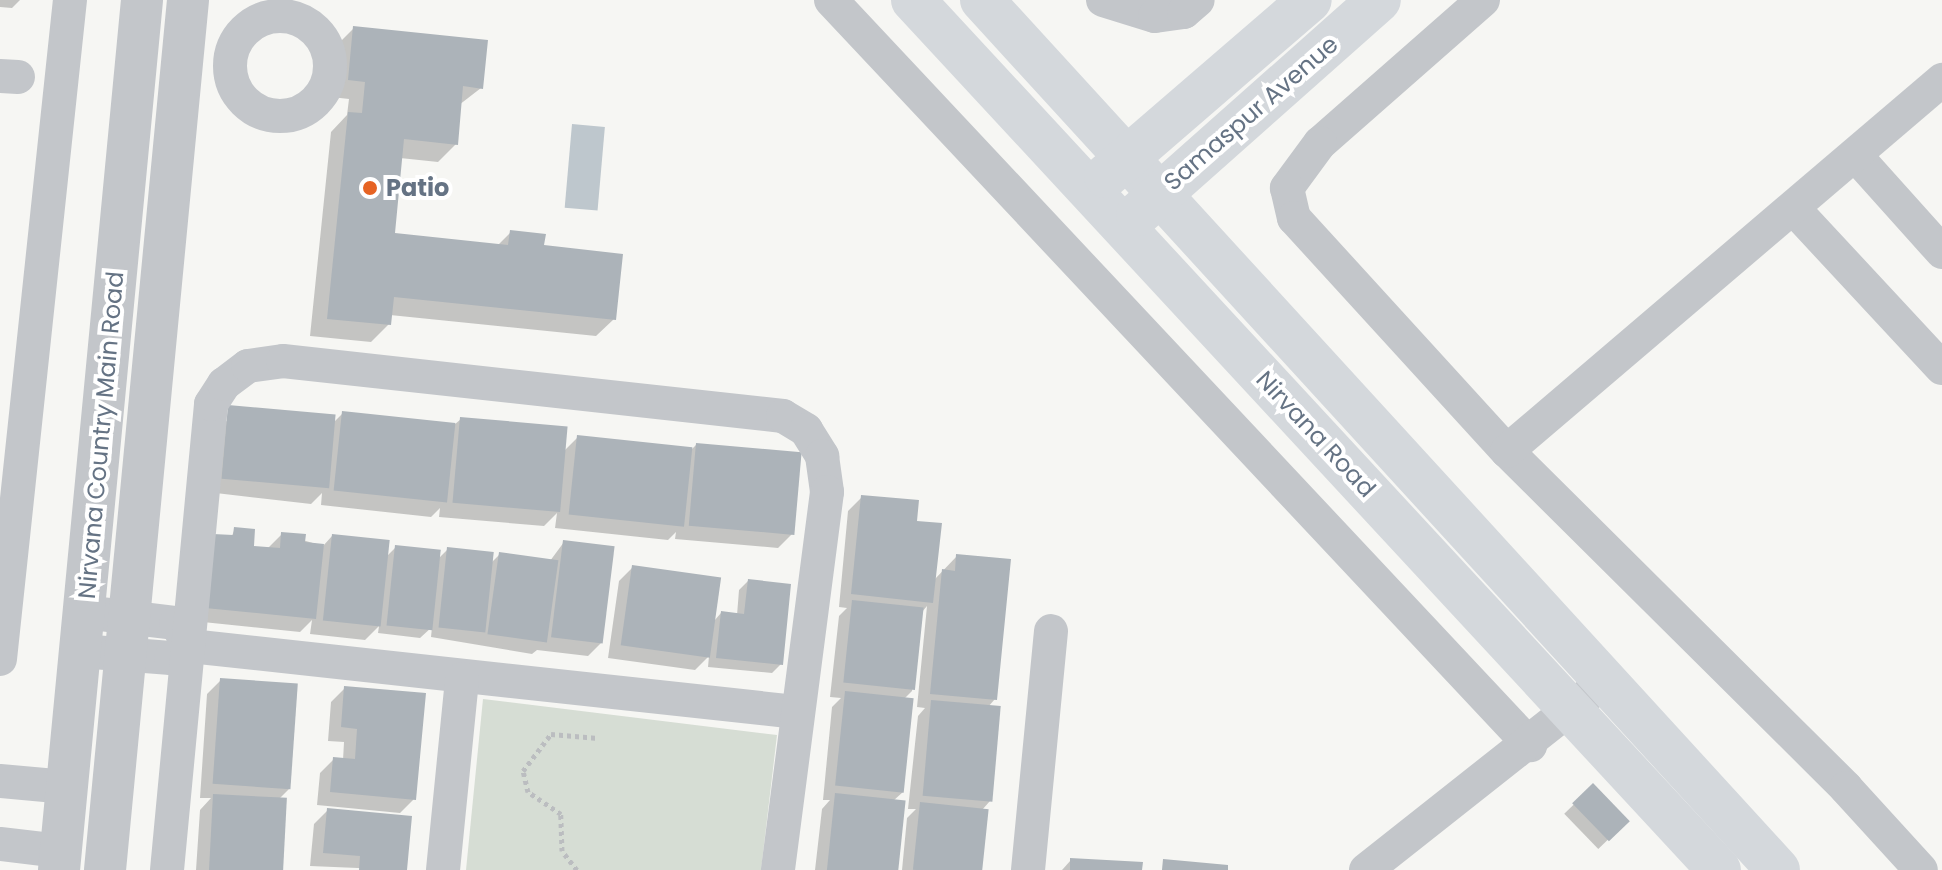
<!DOCTYPE html>
<style>
body{margin:0}
#map{position:relative;width:1942px;height:870px;overflow:hidden;background:#f6f6f3;font-family:Poppins,sans-serif}
div>[style]{position:absolute}
[style*='--x']{left:calc(var(--x)*1px);top:calc(var(--y)*1px);width:calc(var(--w)*1px);rotate:calc(var(--a)*1deg)}
.green>*{inset:0;background:#d6ddd4}
.water>*{inset:0;background:#bec7cd;transform-origin:0 0}
.shadow>*{inset:0;background:#0003;transform-origin:0 0}
.building>*{inset:0;background:#acb3b9;transform-origin:0 0}
.path>*{height:5px;margin-top:-2.5px;transform-origin:0;background:repeating-linear-gradient(90deg,#bbbdc0 0 4px,transparent 0 8px)}
.minor>*{height:34px;margin:-17px;padding:0 17px;transform-origin:17px;border-radius:17px;background:#c3c6ca}
.minor>.ring{margin:-17px;padding:0;box-sizing:content-box;background:none;border:34px solid #c3c6ca;border-radius:50%}
.tertiary>*{height:42px;margin:-21px;padding:0 21px;transform-origin:21px;border-radius:21px;background:#c3c6ca}
.secondary>*{height:44px;margin:-22px;padding:0 22px;transform-origin:22px;border-radius:22px;background:#d4d8dc}
.dots>*{width:22px;height:22px;translate:-50% -50%;box-sizing:border-box;border:4px solid #fff;border-radius:50%}
span{translate:-50% -50%;white-space:nowrap;text-align:center;line-height:1.15;-webkit-text-stroke:8px #fff;paint-order:stroke}
.street-label{font-size:24px;color:#657384}
.poi-label{font-size:24px;color:#657384;font-weight:700}
.left{translate:0 -50%;text-align:left}
</style>
<div id="map">
<div class="green">
<div style="clip-path:polygon(483px 699px,777px 735px,761px 870px,466px 870px)"></div>
</div>
<div class="water">
<div style="left:572px;top:124px;width:33px;height:84px;rotate:5deg"></div>
</div>
<div class="shadow">
<div style="clip-path:polygon(0 0,20px 0,12px 8px,0 7px)"></div>
<div style="clip-path:polygon(354px 28px,481px 88px,459px 105px,456px 144px,438px 162px,400px 158px,392px 235px,497px 246px,511px 232px,542px 247px,614px 319px,596px 336px,390px 315px,389px 324px,371px 342px,310px 336px,331px 132px,347px 115px,349px 99px,331px 97px,336px 46px)"></div>
<div style="clip-path:polygon(343px 413px,454px 425px,461px 419px,564px 451px,578px 437px,692px 449px,696px 445px,792px 534px,778px 548px,675px 539px,676px 532px,668px 540px,555px 528px,557px 513px,544px 526px,439px 517px,440px 508px,431px 517px,321px 505px,322px 493px,311px 504px,207px 492px,215px 421px,333px 423px)"></div>
<div style="clip-path:polygon(862px 497px,915px 523px,934px 580px,957px 556px,995px 699px,988px 707px,990px 801px,982px 810px,981px 870px,902px 870px,907px 818px,916px 809px,908px 809px,918px 716px,925px 708px,917px 707px,927px 606px,922px 612px,912px 691px,904px 699px,903px 792px,893px 801px,896px 870px,815px 870px,822px 809px,830px 800px,823px 800px,832px 707px,841px 698px,830px 697px,839px 616px,847px 608px,839px 607px,848px 511px)"></div>
<div style="clip-path:polygon(235px 529px,252px 548px,267px 549px,282px 534px,323px 546px,332px 536px,386px 557px,396px 547px,438px 559px,448px 549px,491px 563px,500px 554px,550px 561px,564px 542px,602px 642px,588px 656px,537px 650px,532px 654px,431px 637px,432px 627px,420px 638px,378px 633px,379px 626px,365px 640px,310px 634px,312px 620px,300px 632px,193px 621px)"></div>
<div style="clip-path:polygon(633px 567px,714px 621px,721px 613px,737px 615px,739px 590px,748px 581px,781px 664px,772px 673px,708px 667px,709px 656px,695px 670px,608px 658px,619px 581px)"></div>
<div style="clip-path:polygon(221px 680px,289px 789px,278px 800px,281px 870px,196px 870px,200px 810px,211px 798px,200px 798px,207px 694px)"></div>
<div style="clip-path:polygon(345px 688px,414px 799px,400px 813px,317px 805px,320px 773px,334px 759px,343px 760px,344px 742px,328px 741px,331px 702px)"></div>
<div style="left:1593px;top:786px;width:49px;height:40px;rotate:46deg"></div>
<div style="clip-path:polygon(328px 810px,405px 870px,310px 866px,314px 824px)"></div>
<div style="clip-path:polygon(1071px 860px,1140px 870px,1062px 870px)"></div>
</div>
<div class="building">
<div style="clip-path:polygon(353px 26px,488px 40px,483px 89px,463px 86px,458px 145px,404px 139px,395px 233px,508px 245px,510px 230px,546px 234px,544px 245px,623px 254px,616px 320px,394px 297px,391px 325px,327px 319px,348px 112px,362px 113px,365px 82px,348px 80px)"></div>
<div style="left:228px;top:405px;width:108px;height:74px;rotate:5deg"></div>
<div style="left:342px;top:411px;width:114px;height:80px;rotate:6deg"></div>
<div style="left:460px;top:417px;width:108px;height:86px;rotate:5deg"></div>
<div style="left:577px;top:435px;width:116px;height:80px;rotate:6deg"></div>
<div style="left:696px;top:443px;width:106px;height:83px;rotate:5deg"></div>
<div style="clip-path:polygon(861px 495px,919px 500px,917px 521px,942px 523px,933px 603px,851px 594px)"></div>
<div style="clip-path:polygon(234px 527px,255px 529px,254px 546px,280px 548px,281px 532px,306px 534px,305px 542px,324px 544px,316px 619px,205px 608px,213px 534px,233px 535px)"></div>
<div style="left:332px;top:534px;width:58px;height:87px;rotate:6deg"></div>
<div style="left:563px;top:540px;width:52px;height:98px;rotate:7deg"></div>
<div style="left:395px;top:545px;width:46px;height:81px;rotate:6deg"></div>
<div style="left:447px;top:547px;width:47px;height:81px;rotate:6deg"></div>
<div style="left:499px;top:552px;width:60px;height:83px;rotate:8deg"></div>
<div style="clip-path:polygon(956px 554px,1011px 559px,997px 700px,930px 694px,942px 569px,955px 571px)"></div>
<div style="left:632px;top:565px;width:90px;height:81px;rotate:8deg"></div>
<div style="clip-path:polygon(748px 579px,791px 584px,783px 665px,716px 658px,721px 611px,744px 614px)"></div>
<div style="left:852px;top:600px;width:72px;height:83px;rotate:6deg"></div>
<div style="left:220px;top:678px;width:78px;height:106px;rotate:4deg"></div>
<div style="clip-path:polygon(344px 686px,426px 693px,416px 800px,330px 792px,333px 757px,355px 759px,357px 729px,341px 727px)"></div>
<div style="left:845px;top:691px;width:69px;height:95px;rotate:6deg"></div>
<div style="left:931px;top:700px;width:70px;height:96px;rotate:5deg"></div>
<div style="left:1593px;top:783px;width:53px;height:29px;rotate:46deg"></div>
<div style="left:835px;top:793px;width:71px;height:78px;rotate:6deg"></div>
<div style="left:213px;top:794px;width:74px;height:76px;rotate:3deg"></div>
<div style="left:920px;top:802px;width:69px;height:68px;rotate:6deg"></div>
<div style="clip-path:polygon(327px 808px,412px 816px,407px 870px,359px 870px,360px 856px,323px 853px)"></div>
<div style="clip-path:polygon(1070px 858px,1143px 862px,1142px 870px,1070px 870px)"></div>
<div style="clip-path:polygon(1163px 859px,1228px 865px,1228px 870px,1162px 870px)"></div>
</div>
<div class="path">
<div style="--x:577;--y:870;--w:24;--a:-128"></div>
<div style="--x:562;--y:851;--w:37;--a:-92"></div>
<div style="--x:561;--y:814;--w:40;--a:-146"></div>
<div style="--x:528;--y:792;--w:22;--a:-103"></div>
<div style="--x:523;--y:771;--w:46;--a:-52.9"></div>
<div style="--x:551;--y:734;--w:47;--a:4.9"></div>
</div>
<div class="minor">
<div style="--x:831;--y:0;--w:1022;--a:46.82"></div>
<div style="--x:1103;--y:0;--w:54;--a:17.1"></div>
<div style="--x:1155;--y:16;--w:29;--a:-8"></div>
<div style="--x:1184;--y:12;--w:18;--a:-41"></div>
<div style="--x:1483;--y:0;--w:217;--a:138.7"></div>
<div style="--x:1320;--y:143;--w:56;--a:126.3"></div>
<div style="--x:1287;--y:188;--w:31;--a:77"></div>
<div style="--x:1294;--y:218;--w:316;--a:47.6"></div>
<div style="--x:1507;--y:451;--w:478;--a:44.8"></div>
<div style="--x:1846;--y:788;--w:111;--a:47.6"></div>
<div class="ring" style="left:230px;top:16px;width:66px;height:66px"></div>
<div style="--x:0;--y:76;--w:18;--a:3"></div>
<div style="--x:1856;--y:156;--w:129;--a:48.1"></div>
<div style="--x:1794;--y:209;--w:217;--a:47.1"></div>
<div style="--x:1507;--y:451;--w:572;--a:-40.46"></div>
<div style="--x:84;--y:612;--w:93;--a:6.8"></div>
<div style="--x:176;--y:623;--w:27;--a:59"></div>
<div style="--x:80;--y:651;--w:91;--a:4.4"></div>
<div style="--x:171;--y:658;--w:22;--a:-32"></div>
<div style="--x:190;--y:646;--w:611;--a:6.21"></div>
<div style="--x:0;--y:659;--w:663;--a:-83.94"></div>
<div style="--x:0;--y:781;--w:67;--a:5.1"></div>
<div style="--x:0;--y:844;--w:60;--a:6.7"></div>
<div style="--x:167;--y:870;--w:468;--a:-84.6"></div>
<div style="--x:211;--y:404;--w:24;--a:-57"></div>
<div style="--x:224;--y:384;--w:30;--a:-37"></div>
<div style="--x:248;--y:366;--w:35;--a:-8"></div>
<div style="--x:283;--y:361;--w:503;--a:6.28"></div>
<div style="--x:783;--y:416;--w:27;--a:31"></div>
<div style="--x:806;--y:430;--w:31;--a:58"></div>
<div style="--x:822;--y:456;--w:36;--a:82"></div>
<div style="--x:827;--y:492;--w:381;--a:97.4"></div>
<div style="--x:443;--y:870;--w:192;--a:-84.3"></div>
<div style="--x:1028;--y:870;--w:240;--a:-84.5"></div>
<div style="--x:1366;--y:870;--w:284;--a:-38.3"></div>
</div>
<div class="tertiary">
<div style="--x:59;--y:870;--w:874;--a:-84.55"></div>
<div style="--x:105;--y:870;--w:874;--a:-84.55"></div>
</div>
<div class="secondary">
<div style="--x:913;--y:0;--w:1186;--a:47.19"></div>
<div style="--x:982;--y:0;--w:1179;--a:47.54"></div>
<div style="--x:1106;--y:176;--w:269;--a:-40.8"></div>
<div style="--x:1138;--y:214;--w:322;--a:-41.6"></div>
</div>
<div class="dots">
<div style="left:370px;top:188px;background:#e66323"></div>
</div>
<div class="street-label">
<span style="left:1251px;top:113px;rotate:-41deg">Samaspur Avenue</span>
<span style="left:1316px;top:434px;rotate:47deg">Nirvana Road</span>
<span style="left:101px;top:435px;rotate:-85deg">Nirvana Country Main Road</span>
</div>
<div class="poi-label">
<span class="left" style="left:386px;top:188px">Patio</span>
</div>
</div>
